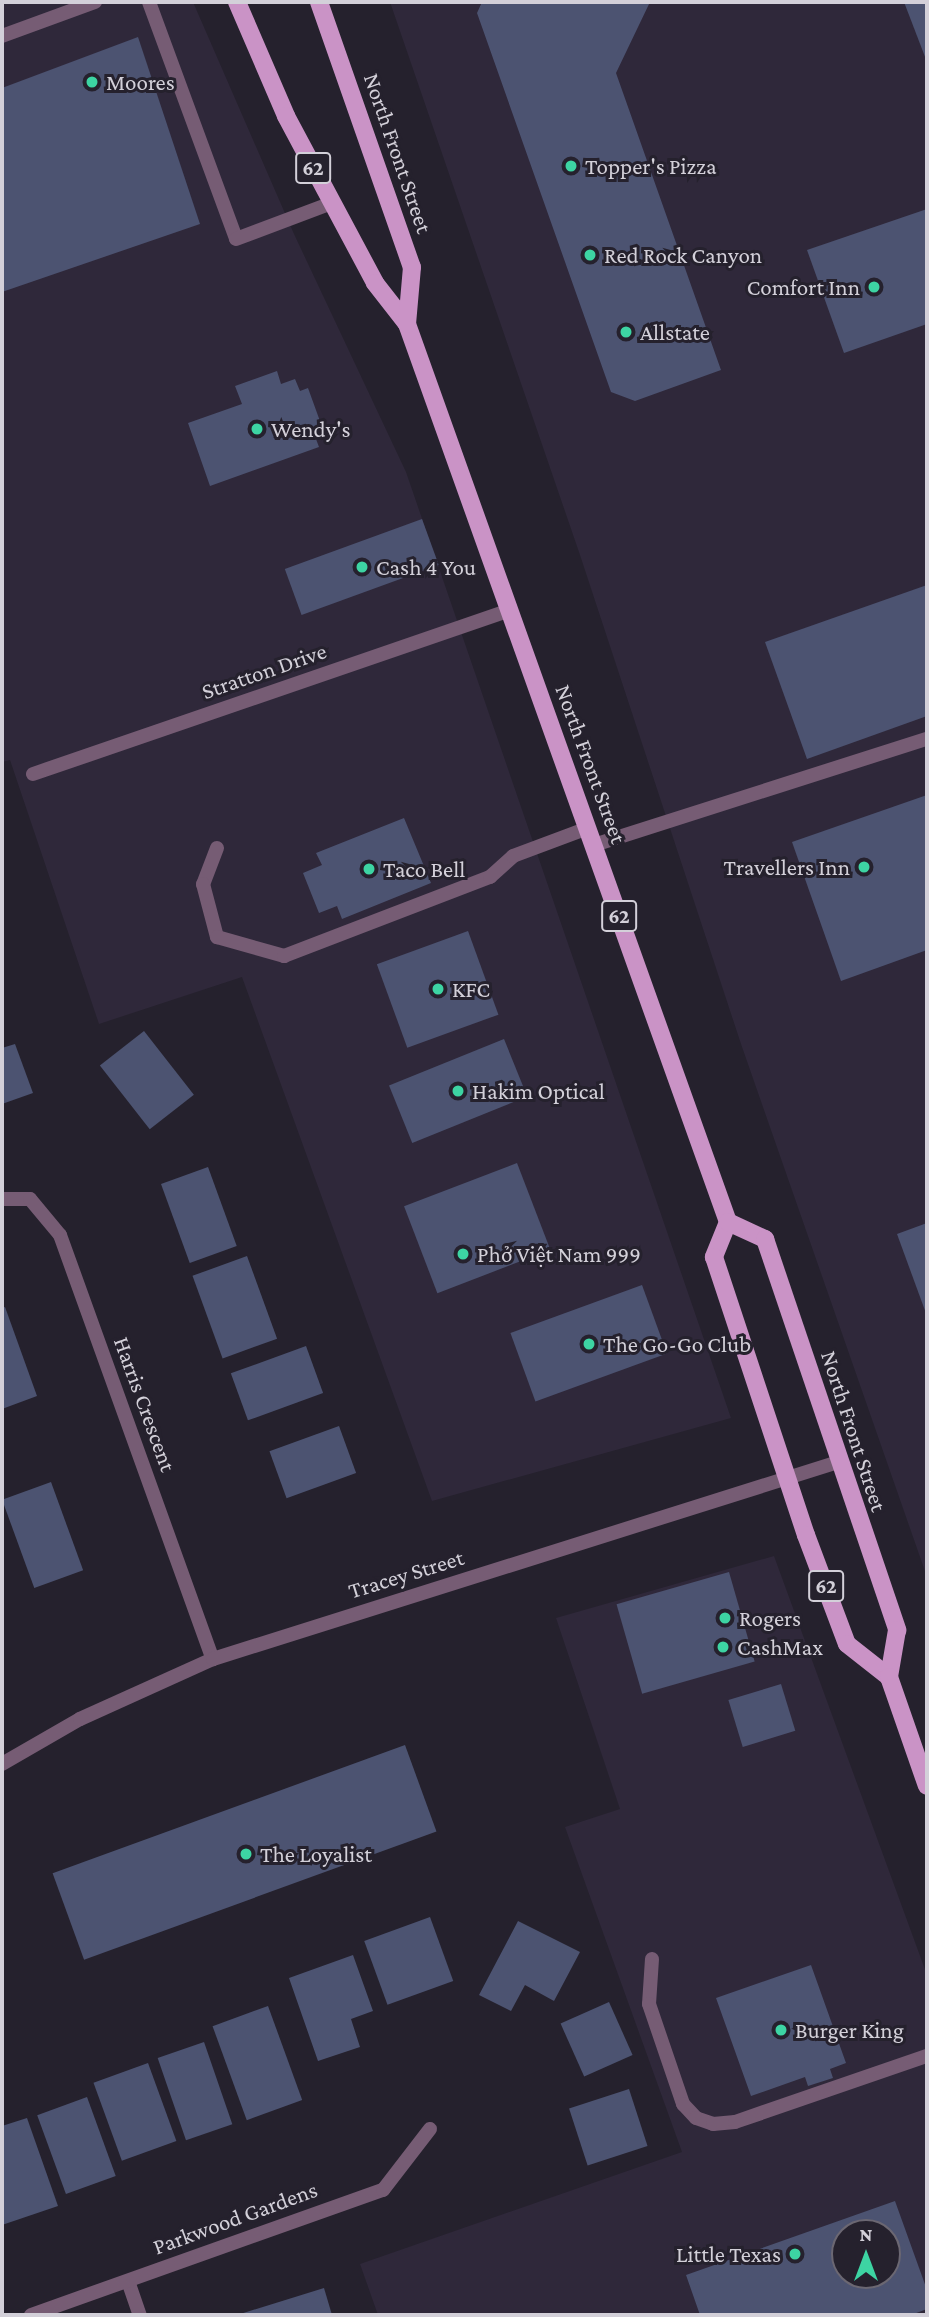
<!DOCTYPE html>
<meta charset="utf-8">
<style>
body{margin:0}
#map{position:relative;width:929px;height:2317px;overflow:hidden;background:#25212d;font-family:"Crimson Pro",serif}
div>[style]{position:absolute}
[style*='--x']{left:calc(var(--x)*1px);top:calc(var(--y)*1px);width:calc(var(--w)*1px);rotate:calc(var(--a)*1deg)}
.built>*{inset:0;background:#2f283a}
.building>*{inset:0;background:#4c5371;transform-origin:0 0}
.service>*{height:14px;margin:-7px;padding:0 7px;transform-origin:7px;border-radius:7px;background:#765c74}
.minor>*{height:14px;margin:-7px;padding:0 7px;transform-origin:7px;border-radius:7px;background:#765c74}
.tertiary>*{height:14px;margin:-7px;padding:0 7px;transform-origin:7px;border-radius:7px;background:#765c74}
.primary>*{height:18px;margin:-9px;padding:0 9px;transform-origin:9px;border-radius:9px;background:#ca93c6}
.dots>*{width:19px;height:19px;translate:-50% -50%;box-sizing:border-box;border:4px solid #25212d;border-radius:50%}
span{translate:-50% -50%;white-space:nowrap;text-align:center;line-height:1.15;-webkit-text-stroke:6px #25212d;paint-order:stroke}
.shield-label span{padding:2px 5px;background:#25212d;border:2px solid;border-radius:5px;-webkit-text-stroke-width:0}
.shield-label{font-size:21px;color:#d3d0d9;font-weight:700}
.poi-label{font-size:23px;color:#d3d0d9}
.left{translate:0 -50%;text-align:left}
.right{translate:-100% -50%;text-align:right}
.street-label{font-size:23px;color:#d3d0d9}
.frame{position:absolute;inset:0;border:4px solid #d3d0d9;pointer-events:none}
.north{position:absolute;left:831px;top:2219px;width:70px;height:70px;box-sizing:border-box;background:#25212d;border:2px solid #6b6772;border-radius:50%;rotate:0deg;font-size:19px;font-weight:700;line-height:28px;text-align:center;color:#d3d0d9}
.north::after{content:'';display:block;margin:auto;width:24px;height:32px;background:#3dd4a3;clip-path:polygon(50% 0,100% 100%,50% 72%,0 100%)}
</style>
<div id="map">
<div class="built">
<div style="clip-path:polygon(2px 2px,193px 2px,294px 234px,406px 472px,731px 1418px,432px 1501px,242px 977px,99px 1024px,10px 760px,2px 762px)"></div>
<div style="clip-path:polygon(390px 2px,927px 2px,927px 1577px,741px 1044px,580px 555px)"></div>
<div style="clip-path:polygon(evenodd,774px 1556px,927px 1975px,927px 2315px,378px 2315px,360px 2264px,682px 2152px,565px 1827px,620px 1809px,556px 1618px,774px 1556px,845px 2233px,887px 2233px,887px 2275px,845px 2275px,845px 2233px)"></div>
</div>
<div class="building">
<div style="clip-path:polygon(482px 2px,650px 2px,616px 73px,721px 370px,635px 401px,611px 392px,477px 13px)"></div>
<div style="clip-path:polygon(904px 2px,927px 2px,927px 62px)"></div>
<div style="clip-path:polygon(138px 37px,200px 224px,2px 292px,2px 88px)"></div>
<div style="clip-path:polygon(927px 209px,927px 324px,844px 353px,807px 250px)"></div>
<div style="clip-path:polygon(277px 371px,281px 384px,295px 379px,300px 391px,308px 388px,325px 435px,316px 439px,319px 447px,210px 486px,188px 423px,242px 404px,235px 386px)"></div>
<div style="left:422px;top:519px;width:49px;height:146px;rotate:70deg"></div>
<div style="clip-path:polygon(927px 585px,927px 716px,807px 759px,765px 642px)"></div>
<div style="clip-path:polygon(927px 795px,927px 950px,841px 981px,792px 842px)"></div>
<div style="clip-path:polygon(404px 818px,431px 883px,342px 919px,337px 906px,319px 913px,303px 873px,322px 865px,316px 853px)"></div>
<div style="left:468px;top:931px;width:89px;height:97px;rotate:70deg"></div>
<div style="left:144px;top:1031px;width:81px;height:56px;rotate:52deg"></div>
<div style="left:504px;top:1039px;width:62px;height:124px;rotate:68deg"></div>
<div style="clip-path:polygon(15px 1044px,33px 1093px,2px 1104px,2px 1048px)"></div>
<div style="left:517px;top:1163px;width:93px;height:121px;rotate:69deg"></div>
<div style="left:208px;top:1167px;width:84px;height:50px;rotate:70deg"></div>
<div style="clip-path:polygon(927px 1223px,927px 1316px,897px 1234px)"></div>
<div style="left:247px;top:1256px;width:88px;height:58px;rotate:70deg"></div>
<div style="left:642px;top:1285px;width:73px;height:140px;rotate:70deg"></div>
<div style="clip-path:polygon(5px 1307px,37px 1396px,2px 1409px,2px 1308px)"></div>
<div style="left:306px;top:1346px;width:50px;height:80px;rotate:70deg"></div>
<div style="left:339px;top:1426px;width:50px;height:74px;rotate:70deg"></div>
<div style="left:51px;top:1482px;width:94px;height:52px;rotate:70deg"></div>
<div style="left:729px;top:1572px;width:93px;height:117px;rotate:74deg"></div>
<div style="left:781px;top:1684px;width:49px;height:55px;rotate:73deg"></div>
<div style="left:405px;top:1745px;width:92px;height:375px;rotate:70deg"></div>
<div style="left:430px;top:1917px;width:68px;height:70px;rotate:70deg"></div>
<div style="clip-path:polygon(518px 1921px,580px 1952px,554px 2001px,525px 1985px,511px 2011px,479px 1995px)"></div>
<div style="clip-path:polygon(353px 1955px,373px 2011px,351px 2019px,360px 2047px,318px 2061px,289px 1978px)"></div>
<div style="clip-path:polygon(811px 1965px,846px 2063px,830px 2069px,833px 2078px,808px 2086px,805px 2077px,751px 2096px,716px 1998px)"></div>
<div style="left:609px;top:2002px;width:58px;height:53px;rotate:66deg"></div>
<div style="left:268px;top:2006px;width:100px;height:59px;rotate:70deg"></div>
<div style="left:204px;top:2042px;width:87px;height:49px;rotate:71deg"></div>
<div style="left:148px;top:2063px;width:83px;height:58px;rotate:70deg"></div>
<div style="left:629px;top:2089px;width:60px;height:63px;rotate:72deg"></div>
<div style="left:87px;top:2097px;width:84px;height:53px;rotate:70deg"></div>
<div style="clip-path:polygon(27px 2118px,58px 2206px,2px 2225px,2px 2126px)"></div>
<div style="clip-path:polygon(evenodd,895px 2201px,927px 2290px,927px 2309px,911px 2315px,700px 2315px,686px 2275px,895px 2201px,845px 2233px,887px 2233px,887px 2275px,845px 2275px,845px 2233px)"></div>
<div style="clip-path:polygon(324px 2288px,332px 2315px,237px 2315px)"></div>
</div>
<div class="service">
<div style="--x:149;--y:2;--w:252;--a:69.8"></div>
<div style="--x:236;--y:239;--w:103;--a:-20.6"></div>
<div style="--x:2;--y:36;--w:99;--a:-20.1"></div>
<div style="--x:594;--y:845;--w:349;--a:-17.7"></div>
<div style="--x:217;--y:848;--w:39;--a:111"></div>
<div style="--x:203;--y:884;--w:55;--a:75.2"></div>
<div style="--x:217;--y:937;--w:70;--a:15.8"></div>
<div style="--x:284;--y:956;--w:221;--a:-21"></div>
<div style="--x:490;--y:877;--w:31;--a:-42"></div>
<div style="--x:513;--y:856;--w:80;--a:-20.5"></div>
<div style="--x:652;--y:1959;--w:45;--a:93.8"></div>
<div style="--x:649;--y:2004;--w:106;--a:71.2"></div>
<div style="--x:683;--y:2104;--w:19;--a:47"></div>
<div style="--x:696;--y:2118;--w:18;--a:19"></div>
<div style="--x:713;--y:2124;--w:22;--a:-5"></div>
<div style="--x:735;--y:2122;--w:203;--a:-19"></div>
</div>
<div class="minor">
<div style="--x:33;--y:774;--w:504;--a:-18.97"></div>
<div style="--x:2;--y:1199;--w:28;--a:0"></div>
<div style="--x:30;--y:1199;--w:47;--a:50.2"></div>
<div style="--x:60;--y:1235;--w:451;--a:70.2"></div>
<div style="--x:128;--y:2281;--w:36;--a:71"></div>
<div style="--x:31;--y:2315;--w:374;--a:-19.6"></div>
<div style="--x:383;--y:2190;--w:77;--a:-52.4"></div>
</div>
<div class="tertiary">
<div style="--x:2;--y:1764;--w:90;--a:-30"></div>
<div style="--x:80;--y:1719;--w:146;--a:-24.3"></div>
<div style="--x:213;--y:1659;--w:655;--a:-17.49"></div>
</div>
<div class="primary">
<div style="--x:237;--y:2;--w:124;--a:66.7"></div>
<div style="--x:286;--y:116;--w:189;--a:61.9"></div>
<div style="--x:375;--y:283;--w:52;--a:52"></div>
<div style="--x:407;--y:324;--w:954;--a:70.33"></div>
<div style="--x:728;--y:1222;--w:38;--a:112"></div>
<div style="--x:714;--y:1257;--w:293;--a:71.7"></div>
<div style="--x:806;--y:1535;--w:116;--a:69.4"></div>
<div style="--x:847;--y:1644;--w:53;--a:38.2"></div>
<div style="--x:319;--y:2;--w:281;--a:70.7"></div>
<div style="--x:412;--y:267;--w:57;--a:95"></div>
<div style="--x:728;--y:1222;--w:41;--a:24.7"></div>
<div style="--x:765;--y:1239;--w:413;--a:71.3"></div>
<div style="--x:897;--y:1630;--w:48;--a:99.7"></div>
<div style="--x:889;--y:1677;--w:115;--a:70.8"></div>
</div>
<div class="dots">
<div style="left:92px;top:82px;background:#3dd4a3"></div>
<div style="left:571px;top:166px;background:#3dd4a3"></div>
<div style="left:590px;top:255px;background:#3dd4a3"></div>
<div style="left:874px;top:287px;background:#3dd4a3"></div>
<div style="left:626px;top:332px;background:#3dd4a3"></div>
<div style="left:257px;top:429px;background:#3dd4a3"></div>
<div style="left:362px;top:567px;background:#3dd4a3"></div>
<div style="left:864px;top:867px;background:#3dd4a3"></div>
<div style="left:369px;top:869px;background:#3dd4a3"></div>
<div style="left:438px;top:989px;background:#3dd4a3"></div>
<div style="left:458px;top:1091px;background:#3dd4a3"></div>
<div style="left:463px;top:1254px;background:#3dd4a3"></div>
<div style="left:589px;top:1344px;background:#3dd4a3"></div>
<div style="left:725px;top:1618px;background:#3dd4a3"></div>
<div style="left:723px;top:1647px;background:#3dd4a3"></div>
<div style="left:246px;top:1854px;background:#3dd4a3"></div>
<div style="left:781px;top:2030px;background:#3dd4a3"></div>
<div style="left:795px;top:2254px;background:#3dd4a3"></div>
</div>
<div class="shield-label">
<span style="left:313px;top:168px">62</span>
<span style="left:619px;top:916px">62</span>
<span style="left:826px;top:1586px">62</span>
</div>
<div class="poi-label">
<span class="left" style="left:106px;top:82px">Moores</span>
<span class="left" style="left:585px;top:166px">Topper's Pizza</span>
<span class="left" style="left:604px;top:255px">Red Rock Canyon</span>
<span class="right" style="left:860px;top:287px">Comfort Inn</span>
<span class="left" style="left:640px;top:332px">Allstate</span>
<span class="left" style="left:271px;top:429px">Wendy's</span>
<span class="left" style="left:376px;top:567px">Cash 4 You</span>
<span class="right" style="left:850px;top:867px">Travellers Inn</span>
<span class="left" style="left:383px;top:869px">Taco Bell</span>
<span class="left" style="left:452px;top:989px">KFC</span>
<span class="left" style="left:472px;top:1091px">Hakim Optical</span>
<span class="left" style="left:477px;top:1254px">Phở Việt Nam 999</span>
<span class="left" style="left:603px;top:1344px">The Go-Go Club</span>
<span class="left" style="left:739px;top:1618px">Rogers</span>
<span class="left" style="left:737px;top:1647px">CashMax</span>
<span class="left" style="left:260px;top:1854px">The Loyalist</span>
<span class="left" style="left:795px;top:2030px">Burger King</span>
<span class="right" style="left:781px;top:2254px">Little Texas</span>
</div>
<div class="street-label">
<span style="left:398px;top:153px;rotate:71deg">North Front Street</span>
<span style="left:264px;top:671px;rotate:-19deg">Stratton Drive</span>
<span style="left:591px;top:764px;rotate:70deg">North Front Street</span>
<span style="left:145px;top:1404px;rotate:70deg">Harris Crescent</span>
<span style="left:854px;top:1431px;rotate:72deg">North Front Street</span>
<span style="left:406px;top:1574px;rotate:-17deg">Tracey Street</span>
<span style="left:235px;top:2218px;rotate:-20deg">Parkwood Gardens</span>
</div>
<div class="frame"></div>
<div class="north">N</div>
</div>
